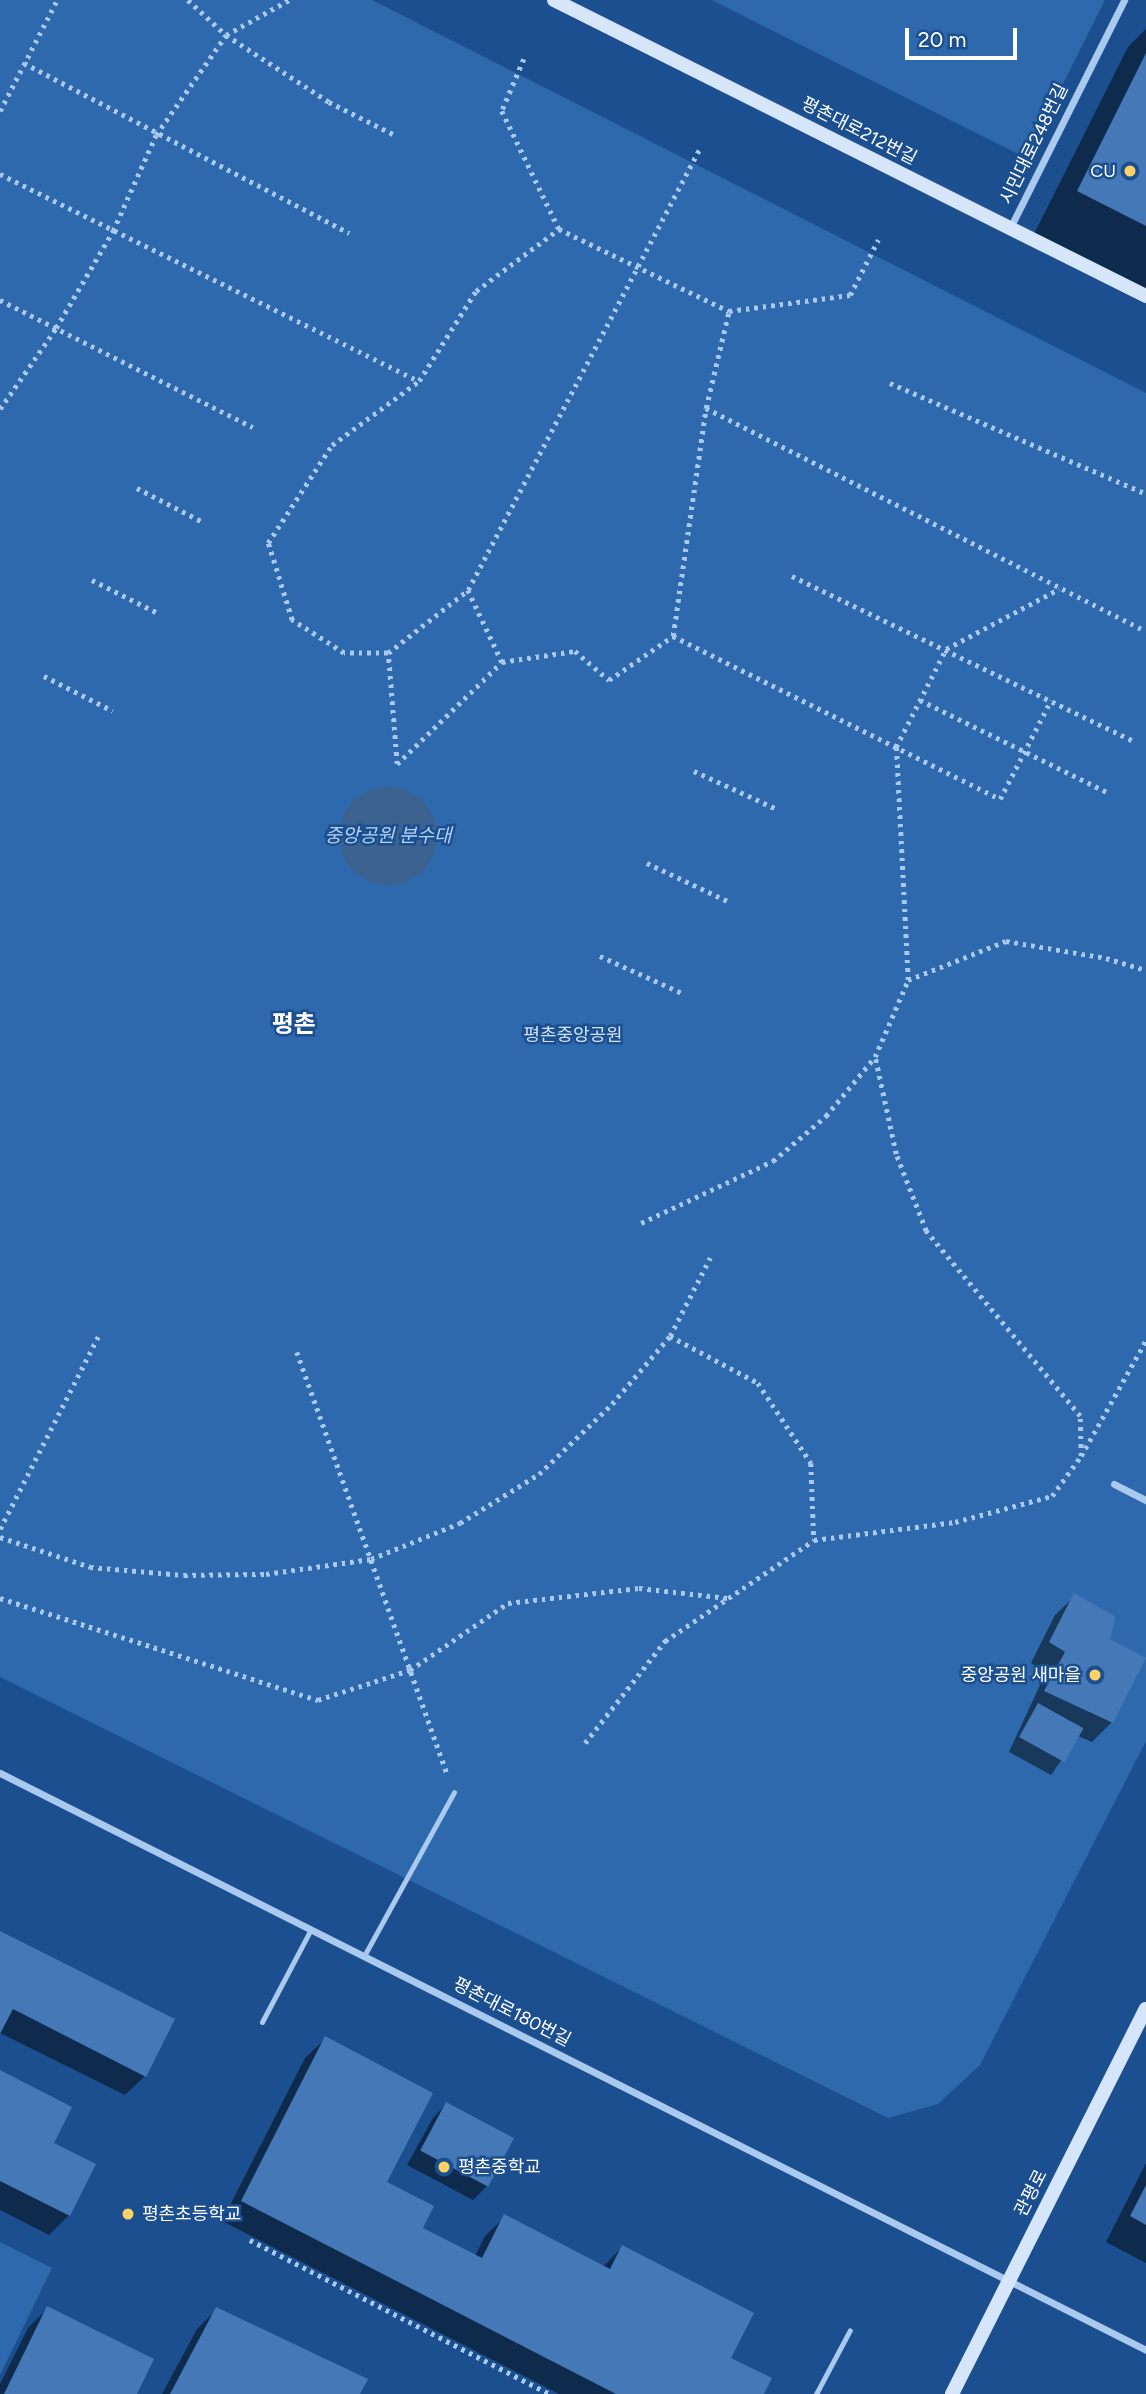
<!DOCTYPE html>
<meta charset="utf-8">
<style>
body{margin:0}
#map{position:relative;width:1146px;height:2394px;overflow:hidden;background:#1b4f8f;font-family:Figtree,"Noto Sans KR",sans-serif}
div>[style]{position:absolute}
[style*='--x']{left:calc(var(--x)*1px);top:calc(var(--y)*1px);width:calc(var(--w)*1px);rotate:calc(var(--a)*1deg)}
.green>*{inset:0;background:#2e69ad}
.water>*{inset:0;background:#3c6290}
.round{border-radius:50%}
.shadow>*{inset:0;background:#0007}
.building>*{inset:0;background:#4478b7;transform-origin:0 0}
.path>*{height:4.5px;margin-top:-2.25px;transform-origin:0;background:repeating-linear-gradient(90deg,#a9c9ee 0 3.5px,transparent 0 8.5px)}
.lane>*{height:5px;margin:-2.5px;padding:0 2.5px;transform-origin:2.5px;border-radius:2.5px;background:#a9c9ee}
.street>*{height:7px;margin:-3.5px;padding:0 3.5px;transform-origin:3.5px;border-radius:3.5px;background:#a9c9ee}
.secondary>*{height:14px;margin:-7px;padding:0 7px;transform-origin:7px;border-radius:7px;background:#d6e6fa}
.dots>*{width:19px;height:19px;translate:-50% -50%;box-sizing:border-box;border:4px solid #1b4f8f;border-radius:50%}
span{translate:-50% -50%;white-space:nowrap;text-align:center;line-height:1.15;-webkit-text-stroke:5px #1b4f8f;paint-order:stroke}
.street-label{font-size:18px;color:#fff}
.poi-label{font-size:18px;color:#fff}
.right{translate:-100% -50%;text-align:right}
.left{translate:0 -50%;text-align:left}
.park-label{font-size:18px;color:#cfe3fa}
.water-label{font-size:19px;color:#b5d3f5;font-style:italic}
.district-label{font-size:24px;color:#fff;font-weight:700}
.scale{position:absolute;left:905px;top:28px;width:112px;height:32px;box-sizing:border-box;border:4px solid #fff;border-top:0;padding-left:9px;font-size:21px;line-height:24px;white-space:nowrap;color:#fff;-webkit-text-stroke:5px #1b4f8f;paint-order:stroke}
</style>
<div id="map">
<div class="green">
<div style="clip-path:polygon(0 0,372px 0,1146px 393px,1146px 1741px,980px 2065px,938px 2104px,888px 2118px,0 1677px)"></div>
<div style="clip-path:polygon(712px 0,1105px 0,1026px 158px)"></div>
<div style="clip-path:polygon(0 2242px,52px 2268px,0 2375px)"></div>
</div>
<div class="water">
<div class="round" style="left:339px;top:787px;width:98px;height:98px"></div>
</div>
<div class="shadow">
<div style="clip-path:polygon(1146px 29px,1146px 293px,1033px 236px,1128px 47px)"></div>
<div style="clip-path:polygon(1075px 1596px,1108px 1640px,1112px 1722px,1092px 1742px,1078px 1736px,1051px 1775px,1009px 1752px,1046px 1672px,1031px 1663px,1055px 1615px)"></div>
<div style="clip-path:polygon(0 1933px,145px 2076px,125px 2095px,0 2033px)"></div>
<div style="clip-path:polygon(325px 2039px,385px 2183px,421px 2228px,475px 2256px,485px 2236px,505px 2217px,603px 2267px,622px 2247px,762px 2394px,559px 2394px,222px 2221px,305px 2058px)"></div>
<div style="clip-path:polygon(0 2072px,51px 2144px,69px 2215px,49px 2235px,0 2210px)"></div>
<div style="clip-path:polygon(446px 2104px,512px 2139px,487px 2186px,473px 2200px,407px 2165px,433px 2118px)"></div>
<div style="clip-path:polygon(1146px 2163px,1146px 2263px,1106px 2242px)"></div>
<div style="clip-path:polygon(48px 2308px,135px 2394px,0 2394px,0 2384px,28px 2328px)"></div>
<div style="clip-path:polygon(217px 2309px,358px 2394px,162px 2394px,197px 2329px)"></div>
</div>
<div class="building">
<div style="clip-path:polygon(1146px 53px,1146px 226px,1077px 191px)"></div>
<div style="clip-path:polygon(1074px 1593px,1116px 1617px,1110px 1639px,1146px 1658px,1113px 1723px,1044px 1691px,1065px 1652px,1049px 1642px)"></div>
<div style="left:1038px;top:1703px;width:52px;height:39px;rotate:29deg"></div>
<div style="clip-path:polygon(0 1931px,175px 2019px,146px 2077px,13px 2009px,0 2034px)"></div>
<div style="clip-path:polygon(325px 2036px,433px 2093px,387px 2182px,434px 2206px,423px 2228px,482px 2258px,504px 2214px,610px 2269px,622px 2245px,754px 2313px,731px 2358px,772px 2378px,764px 2394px,616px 2394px,241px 2201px)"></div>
<div style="clip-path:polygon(0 2070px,72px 2107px,54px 2143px,96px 2164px,70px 2216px,0 2181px)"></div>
<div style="left:446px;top:2102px;width:77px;height:55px;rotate:28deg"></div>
<div style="clip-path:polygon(1146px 2185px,1146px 2225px,1130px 2216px)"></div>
<div style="clip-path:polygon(47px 2306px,154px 2359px,137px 2394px,4px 2394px)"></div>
<div style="clip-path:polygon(216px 2307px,368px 2379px,360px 2394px,170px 2394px)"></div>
</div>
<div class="path">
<div style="--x:188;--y:0;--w:52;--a:42.6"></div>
<div style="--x:226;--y:35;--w:123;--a:33"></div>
<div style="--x:329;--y:102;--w:76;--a:26.6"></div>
<div style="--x:524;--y:59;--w:56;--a:112.9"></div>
<div style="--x:502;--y:111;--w:131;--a:64.2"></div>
<div style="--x:559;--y:229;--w:189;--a:25.8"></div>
<div style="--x:729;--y:311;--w:122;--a:-7.5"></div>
<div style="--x:850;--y:295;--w:62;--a:-63"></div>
<div style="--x:24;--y:63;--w:367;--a:27.6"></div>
<div style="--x:0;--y:111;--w:125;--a:-62.8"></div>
<div style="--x:0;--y:174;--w:467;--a:26.3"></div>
<div style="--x:0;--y:300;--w:283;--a:26.7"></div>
<div style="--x:890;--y:383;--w:279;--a:23.4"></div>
<div style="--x:706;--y:408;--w:493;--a:26.9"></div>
<div style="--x:0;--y:409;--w:98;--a:-55.3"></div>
<div style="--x:56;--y:328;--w:113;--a:-59.6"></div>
<div style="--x:113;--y:231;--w:105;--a:-65.9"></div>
<div style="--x:156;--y:135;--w:122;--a:-55"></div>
<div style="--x:226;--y:35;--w:72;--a:-29.1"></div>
<div style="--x:137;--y:488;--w:76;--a:27.2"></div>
<div style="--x:792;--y:576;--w:380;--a:25.8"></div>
<div style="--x:92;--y:580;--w:76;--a:26.6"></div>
<div style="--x:468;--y:590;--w:80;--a:64.7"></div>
<div style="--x:673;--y:636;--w:365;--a:26.5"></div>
<div style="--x:1000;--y:799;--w:111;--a:-62.7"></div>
<div style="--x:388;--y:653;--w:102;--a:-38.2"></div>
<div style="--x:468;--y:590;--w:498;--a:-62.3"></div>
<div style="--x:44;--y:676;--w:77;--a:26.9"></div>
<div style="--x:920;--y:700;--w:211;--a:26.2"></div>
<div style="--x:397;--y:764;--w:111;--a:-94.6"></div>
<div style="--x:388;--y:653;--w:44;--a:180"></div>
<div style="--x:344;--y:653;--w:62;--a:-147.6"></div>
<div style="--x:292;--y:620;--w:81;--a:-107.3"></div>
<div style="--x:268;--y:543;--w:117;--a:-56.9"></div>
<div style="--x:332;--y:445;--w:108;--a:-36.3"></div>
<div style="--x:419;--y:381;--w:107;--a:-57.7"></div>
<div style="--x:476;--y:291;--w:104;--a:-36.8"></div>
<div style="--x:397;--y:764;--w:146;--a:-44.2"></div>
<div style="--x:502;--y:662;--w:74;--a:-8.6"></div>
<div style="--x:575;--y:651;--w:45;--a:40.5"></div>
<div style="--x:609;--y:680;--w:78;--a:-34.5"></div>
<div style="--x:673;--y:636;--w:230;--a:-81.8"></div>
<div style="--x:706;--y:408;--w:100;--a:-76.7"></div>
<div style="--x:694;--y:771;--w:91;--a:24.6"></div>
<div style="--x:647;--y:863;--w:92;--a:25.2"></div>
<div style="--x:600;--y:956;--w:92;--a:24.3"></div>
<div style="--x:908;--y:980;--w:233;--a:-92.9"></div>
<div style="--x:896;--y:747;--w:110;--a:-63"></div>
<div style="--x:946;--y:649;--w:128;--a:-28"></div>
<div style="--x:641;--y:1223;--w:146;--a:-25.2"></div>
<div style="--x:773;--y:1161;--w:70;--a:-40.3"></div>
<div style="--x:826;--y:1116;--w:75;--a:-50.4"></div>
<div style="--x:670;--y:1336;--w:100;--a:28.1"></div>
<div style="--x:758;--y:1383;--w:96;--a:56.5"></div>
<div style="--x:811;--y:1463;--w:77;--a:87.8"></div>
<div style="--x:297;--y:1352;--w:447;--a:70.4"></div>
<div style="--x:1081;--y:1456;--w:40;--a:-91.4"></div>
<div style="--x:1080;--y:1416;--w:241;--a:-129.8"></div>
<div style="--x:926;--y:1231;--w:83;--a:-111.3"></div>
<div style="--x:896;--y:1154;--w:99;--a:-102.2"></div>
<div style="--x:875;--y:1057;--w:84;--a:-66.8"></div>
<div style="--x:908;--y:980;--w:105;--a:-21.7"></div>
<div style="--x:1006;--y:941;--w:101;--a:9.6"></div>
<div style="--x:1106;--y:958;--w:42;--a:16.7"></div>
<div style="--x:0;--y:1529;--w:218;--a:-63"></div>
<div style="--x:0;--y:1537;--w:95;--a:18.4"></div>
<div style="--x:90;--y:1567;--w:94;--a:4.9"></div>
<div style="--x:184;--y:1575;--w:82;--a:-0.7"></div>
<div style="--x:266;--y:1574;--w:106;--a:-8.1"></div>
<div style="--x:371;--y:1559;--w:96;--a:-22"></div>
<div style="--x:460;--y:1523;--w:93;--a:-31.8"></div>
<div style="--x:539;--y:1474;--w:101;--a:-43.8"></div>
<div style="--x:612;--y:1404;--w:89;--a:-49.5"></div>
<div style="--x:670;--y:1336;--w:88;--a:-62.9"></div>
<div style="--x:0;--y:1598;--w:334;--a:17.8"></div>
<div style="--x:318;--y:1700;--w:97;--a:-18.1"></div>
<div style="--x:410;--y:1670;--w:119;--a:-34.4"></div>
<div style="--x:508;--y:1603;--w:132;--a:-6.5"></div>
<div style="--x:639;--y:1588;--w:89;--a:6.5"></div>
<div style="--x:585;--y:1743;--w:130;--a:-51.9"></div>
<div style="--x:665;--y:1641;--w:180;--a:-34.1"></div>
<div style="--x:814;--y:1540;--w:142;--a:-7.3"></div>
<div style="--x:955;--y:1522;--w:100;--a:-15"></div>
<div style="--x:1052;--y:1496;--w:49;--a:-54.1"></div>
<div style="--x:1081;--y:1456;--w:133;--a:-60.7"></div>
<div style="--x:250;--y:2240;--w:337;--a:27.2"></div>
</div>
<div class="lane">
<div style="--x:364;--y:1956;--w:187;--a:-61.2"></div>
<div style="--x:262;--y:2022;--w:105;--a:-62.2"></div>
<div style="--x:816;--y:2394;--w:72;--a:-62"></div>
</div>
<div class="street">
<div style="--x:1010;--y:228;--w:255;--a:-63.4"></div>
<div style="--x:1114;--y:1484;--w:36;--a:27"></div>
<div style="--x:0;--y:1773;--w:1283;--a:26.72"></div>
</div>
<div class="secondary">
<div style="--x:554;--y:0;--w:662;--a:26.57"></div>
<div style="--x:952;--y:2394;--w:431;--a:-63.3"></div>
</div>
<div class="dots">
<div style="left:1130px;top:171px;background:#ffd166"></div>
<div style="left:1095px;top:1675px;background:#ffd166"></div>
<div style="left:444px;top:2167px;background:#ffd166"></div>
<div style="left:128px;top:2214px;background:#ffd166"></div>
</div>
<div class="street-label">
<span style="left:859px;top:131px;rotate:27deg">평촌대로212번길</span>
<span style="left:1034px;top:144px;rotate:-64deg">시민대로248번길</span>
<span style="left:512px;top:2012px;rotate:27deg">평촌대로180번길</span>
<span style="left:1031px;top:2193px;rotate:-63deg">관평로</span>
</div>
<div class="poi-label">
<span class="right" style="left:1116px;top:171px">CU</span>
<span class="right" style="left:1081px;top:1675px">중앙공원 새마을</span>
<span class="left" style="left:458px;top:2167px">평촌중학교</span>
<span class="left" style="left:142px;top:2214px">평촌초등학교</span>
</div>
<div class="park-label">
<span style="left:573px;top:1035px">평촌중앙공원</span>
</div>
<div class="water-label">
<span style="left:388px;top:836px">중앙공원 분수대</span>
</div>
<div class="district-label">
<span style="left:294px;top:1024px">평촌</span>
</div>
<div class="scale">20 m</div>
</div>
